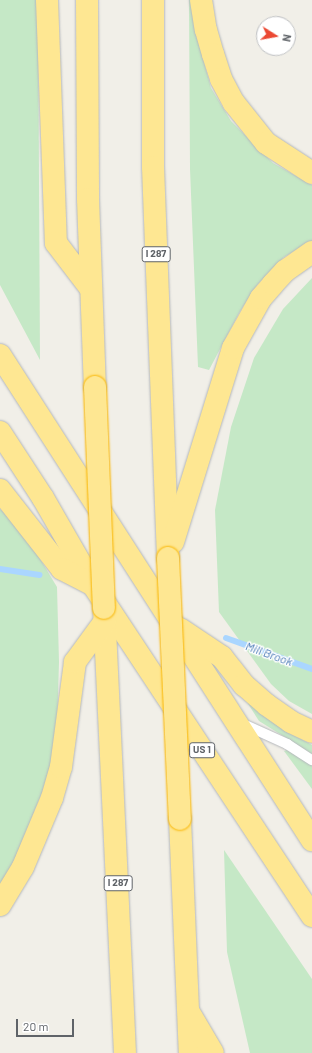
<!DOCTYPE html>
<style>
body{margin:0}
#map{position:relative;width:312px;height:1053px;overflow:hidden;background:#f1efe8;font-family:Barlow,sans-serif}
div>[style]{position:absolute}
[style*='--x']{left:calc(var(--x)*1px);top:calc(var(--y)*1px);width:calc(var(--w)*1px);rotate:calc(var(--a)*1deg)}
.green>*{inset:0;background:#c5e8c6}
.stream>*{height:6px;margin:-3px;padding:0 3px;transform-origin:3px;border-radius:3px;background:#aad6ff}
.roads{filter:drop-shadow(0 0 1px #b5b8bc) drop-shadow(0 0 1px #b5b8bc)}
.lane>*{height:10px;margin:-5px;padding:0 5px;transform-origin:5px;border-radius:5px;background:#fff}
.highway>*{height:22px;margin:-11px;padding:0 11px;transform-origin:11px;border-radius:11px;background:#fee792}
.bridges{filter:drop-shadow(0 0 1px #f9b500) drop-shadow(0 0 1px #f9b500)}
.highway-bridge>*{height:22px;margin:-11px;padding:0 11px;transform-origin:11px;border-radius:11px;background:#fee792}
span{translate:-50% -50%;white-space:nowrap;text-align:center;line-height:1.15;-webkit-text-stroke:3px #fff;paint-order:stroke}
.shield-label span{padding:1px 3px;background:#fff;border:1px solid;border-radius:3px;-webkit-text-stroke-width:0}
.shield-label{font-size:10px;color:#5f6368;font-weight:700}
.water-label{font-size:12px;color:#4376b4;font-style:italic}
.north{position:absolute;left:256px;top:16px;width:40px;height:40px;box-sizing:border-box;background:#fff;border:1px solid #bfc1c3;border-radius:50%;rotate:101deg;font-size:11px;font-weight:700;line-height:16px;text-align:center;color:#5f6368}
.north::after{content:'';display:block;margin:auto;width:14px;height:18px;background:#eb4933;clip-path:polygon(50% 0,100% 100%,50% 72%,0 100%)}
.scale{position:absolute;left:16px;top:1019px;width:58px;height:18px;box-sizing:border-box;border:2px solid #5f6368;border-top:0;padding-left:5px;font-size:12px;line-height:14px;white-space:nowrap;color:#5f6368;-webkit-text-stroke:3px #fff;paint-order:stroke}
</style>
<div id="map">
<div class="green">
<div style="clip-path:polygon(0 0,38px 0,40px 360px,0 285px)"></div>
<div style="clip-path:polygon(189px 0,192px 0,201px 51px,211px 88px,231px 121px,273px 163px,312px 185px,312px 241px,284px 257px,258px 284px,239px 313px,209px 370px,198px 367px,190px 169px)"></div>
<div style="clip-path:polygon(312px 278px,312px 714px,289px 701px,271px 684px,219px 612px,215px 510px,231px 427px,254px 358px,283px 309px)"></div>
<div style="clip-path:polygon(0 509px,22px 529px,57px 587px,59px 662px,56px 758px,7px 879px,0 885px)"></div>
<div style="clip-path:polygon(245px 699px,288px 732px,312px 745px,312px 754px,259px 721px)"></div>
<div style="clip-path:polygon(287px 750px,312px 765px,312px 789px,284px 751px)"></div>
<div style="clip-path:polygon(224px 850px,312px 979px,312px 1053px,250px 1053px,227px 952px)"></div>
</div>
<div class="stream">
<div style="--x:0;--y:569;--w:40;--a:8.5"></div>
<div style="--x:226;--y:638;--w:91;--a:19.8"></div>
</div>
<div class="roads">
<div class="lane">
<div style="--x:241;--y:723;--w:51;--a:24.5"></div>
<div style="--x:287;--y:744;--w:30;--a:33"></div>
</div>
<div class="highway">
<div style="--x:47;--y:0;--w:243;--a:87.9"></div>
<div style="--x:56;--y:243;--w:58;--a:52.7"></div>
<div style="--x:87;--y:0;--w:199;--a:89.7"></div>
<div style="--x:88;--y:199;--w:188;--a:87.9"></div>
<div style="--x:153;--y:0;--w:167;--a:90"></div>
<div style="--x:153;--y:167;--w:391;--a:87.8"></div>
<div style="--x:201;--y:0;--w:30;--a:81"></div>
<div style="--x:206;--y:30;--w:25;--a:74"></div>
<div style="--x:213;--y:54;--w:26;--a:72"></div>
<div style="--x:221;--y:79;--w:27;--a:62"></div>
<div style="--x:234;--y:103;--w:51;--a:51.3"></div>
<div style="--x:266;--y:143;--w:55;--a:33.1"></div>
<div style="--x:0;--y:355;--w:577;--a:57.25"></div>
<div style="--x:0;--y:432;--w:79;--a:56.9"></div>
<div style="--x:43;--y:498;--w:100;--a:60.1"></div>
<div style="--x:93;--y:585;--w:397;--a:56.5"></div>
<div style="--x:0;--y:490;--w:100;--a:51.9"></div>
<div style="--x:62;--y:569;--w:35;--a:27"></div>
<div style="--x:173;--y:542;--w:203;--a:-72.8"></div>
<div style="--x:233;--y:348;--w:57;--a:-60.8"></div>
<div style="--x:261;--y:298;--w:18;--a:-49"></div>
<div style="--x:273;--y:284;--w:18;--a:-47"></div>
<div style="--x:285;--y:271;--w:33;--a:-35"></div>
<div style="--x:104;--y:608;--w:445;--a:87.3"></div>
<div style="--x:180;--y:629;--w:50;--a:33.7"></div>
<div style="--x:222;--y:657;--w:36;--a:52"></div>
<div style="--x:244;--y:685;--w:30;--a:41"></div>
<div style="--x:267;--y:705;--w:29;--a:35"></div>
<div style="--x:291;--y:722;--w:23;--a:25"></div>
<div style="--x:180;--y:819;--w:234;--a:87.6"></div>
<div style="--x:0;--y:905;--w:44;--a:-58.8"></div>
<div style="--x:23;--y:867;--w:75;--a:-67.2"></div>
<div style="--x:52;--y:798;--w:32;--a:-74"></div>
<div style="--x:61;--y:767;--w:106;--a:-82.4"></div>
<div style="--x:75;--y:662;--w:51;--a:-53.8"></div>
<div style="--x:190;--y:1014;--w:45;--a:59.5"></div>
</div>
</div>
<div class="bridges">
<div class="highway-bridge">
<div style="--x:95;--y:387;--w:221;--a:87.7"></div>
<div style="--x:168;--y:558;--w:261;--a:87.4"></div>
</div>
</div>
<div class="shield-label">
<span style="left:156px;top:254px">I 287</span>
<span style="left:202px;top:750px">US 1</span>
<span style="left:118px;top:883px">I 287</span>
</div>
<div class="water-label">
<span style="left:269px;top:654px;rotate:20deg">Mill Brook</span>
</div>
<div class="north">N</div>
<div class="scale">20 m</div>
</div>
